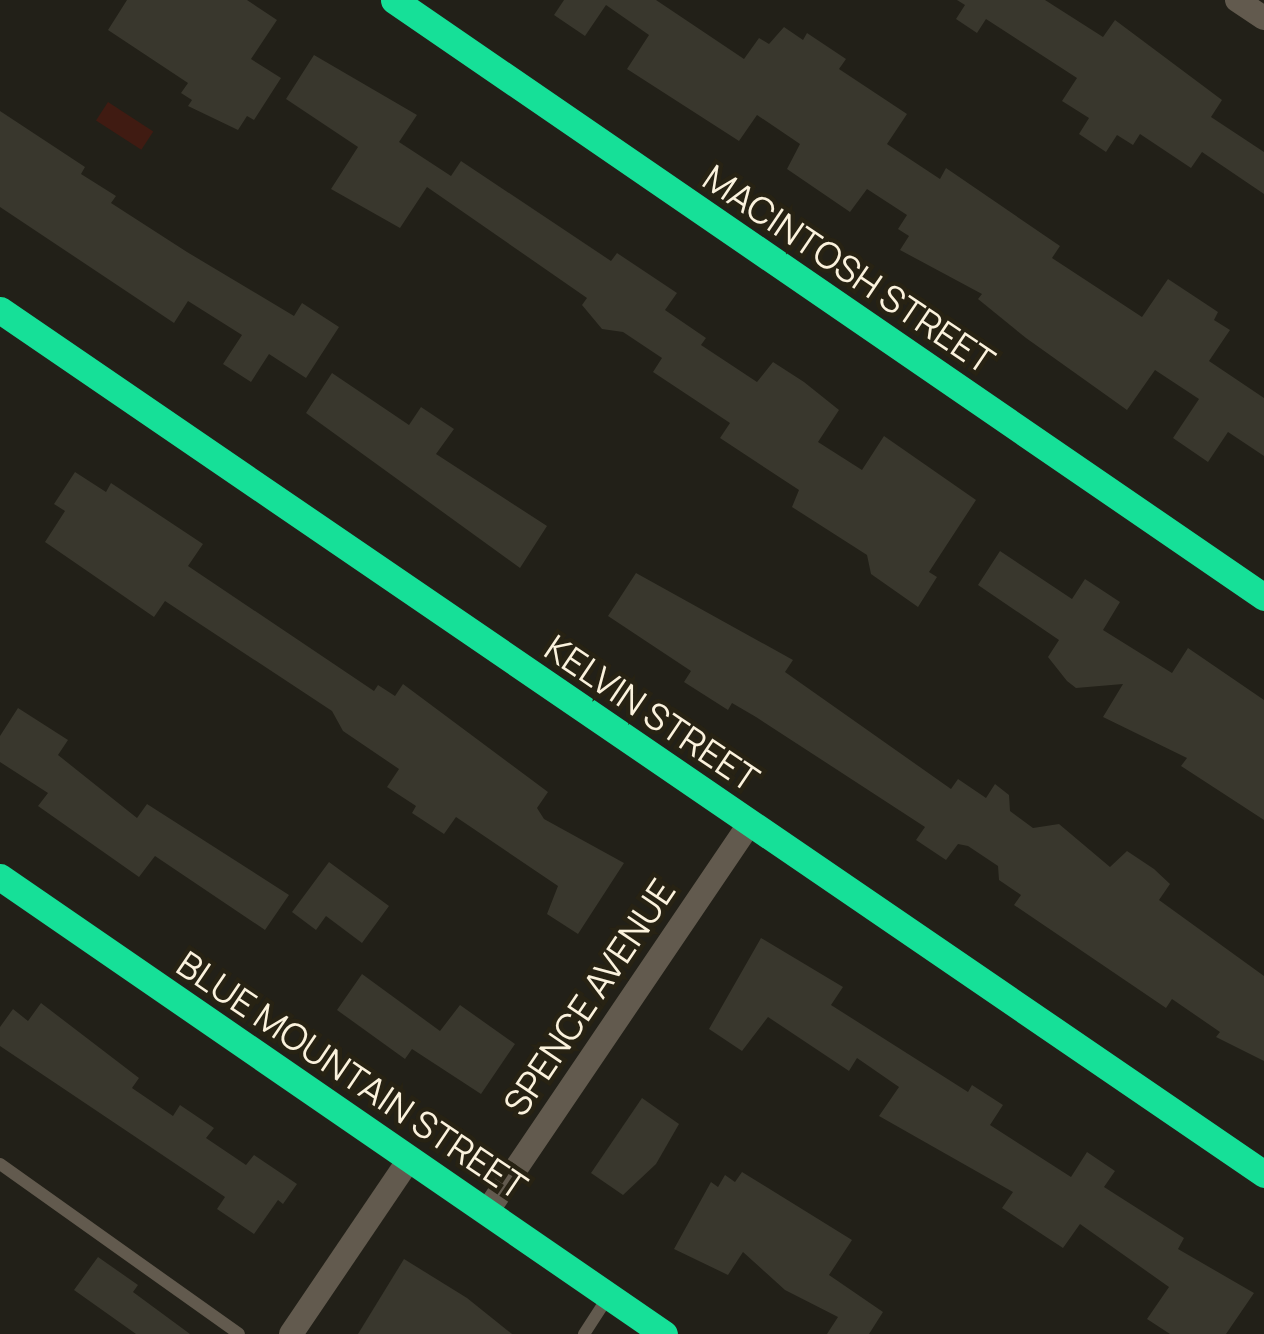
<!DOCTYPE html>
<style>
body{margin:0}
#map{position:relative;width:1264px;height:1334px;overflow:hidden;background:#222018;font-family:Manrope,sans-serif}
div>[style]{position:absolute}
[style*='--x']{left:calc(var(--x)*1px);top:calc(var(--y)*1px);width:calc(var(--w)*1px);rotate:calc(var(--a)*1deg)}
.water>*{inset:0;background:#401b12;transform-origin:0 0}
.building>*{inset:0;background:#39372d}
.lane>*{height:12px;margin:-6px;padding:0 6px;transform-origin:6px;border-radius:6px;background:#625a4e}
.street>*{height:24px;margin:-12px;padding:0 12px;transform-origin:12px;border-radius:12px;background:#625a4e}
.fast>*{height:27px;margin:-13.5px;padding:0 13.5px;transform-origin:13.5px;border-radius:13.5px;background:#16e098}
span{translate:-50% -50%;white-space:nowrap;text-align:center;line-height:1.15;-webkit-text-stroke:9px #272213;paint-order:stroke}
.street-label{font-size:36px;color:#fbf2dd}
</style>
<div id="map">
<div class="water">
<div style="left:108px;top:102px;width:54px;height:22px;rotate:33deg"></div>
</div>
<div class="building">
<div style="clip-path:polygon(127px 0,247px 0,277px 20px,251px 59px,281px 78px,254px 120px,247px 116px,238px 130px,188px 106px,192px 100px,181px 93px,188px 83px,108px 30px)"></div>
<div style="clip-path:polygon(564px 0,656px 0,744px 59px,759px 38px,769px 44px,784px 27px,803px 40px,807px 33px,846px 59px,839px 69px,907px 114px,887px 144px,940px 179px,946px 168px,1060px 246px,1052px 258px,1142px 317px,1168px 279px,1218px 312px,1214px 320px,1230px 330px,1209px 361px,1264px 398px,1264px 456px,1228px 432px,1208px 462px,1173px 438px,1199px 399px,1155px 370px,1127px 410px,1026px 338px,978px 299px,982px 294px,900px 250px,909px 236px,898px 229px,907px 215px,867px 189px,850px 212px,787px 169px,800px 144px,757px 115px,739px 141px,627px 69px,649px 35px,606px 5px,585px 36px,554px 15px)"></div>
<div style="clip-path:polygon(957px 0,1045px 0,1103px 37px,1115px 20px,1222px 100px,1211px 117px,1264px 152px,1264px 194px,1202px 152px,1191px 168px,1140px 134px,1133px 145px,1117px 135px,1106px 152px,1079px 134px,1089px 118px,1062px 101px,1077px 78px,986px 19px,977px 33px,956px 19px,965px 5px)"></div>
<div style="clip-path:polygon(314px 55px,417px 115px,399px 142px,451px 176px,461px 161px,611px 261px,617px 253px,677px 293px,665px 310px,706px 338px,701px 345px,757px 382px,773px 362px,804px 382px,839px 410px,818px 442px,862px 470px,884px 436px,976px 500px,929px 572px,937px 577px,918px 607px,871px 574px,867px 555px,792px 507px,799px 490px,720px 438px,730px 423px,653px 372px,662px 358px,623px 332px,602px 329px,582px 305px,587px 298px,427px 187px,400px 228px,331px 189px,358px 147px,286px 99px)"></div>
<div style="clip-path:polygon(0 111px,85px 167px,81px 174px,116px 196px,111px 203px,187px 252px,294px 316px,302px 303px,339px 327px,306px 378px,269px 354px,251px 382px,223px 364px,242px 335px,188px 301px,174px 323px,0 207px)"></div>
<div style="clip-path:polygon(332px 373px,409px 425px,421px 407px,454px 429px,436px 454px,547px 526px,520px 568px,306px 413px)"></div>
<div style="clip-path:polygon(75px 472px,106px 492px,111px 483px,203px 544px,188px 566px,374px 691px,378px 685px,395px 696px,403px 684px,548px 792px,537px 808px,544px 819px,624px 863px,578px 934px,547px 914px,558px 886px,456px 817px,444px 834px,412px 813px,416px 806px,387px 787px,399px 769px,343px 731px,332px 711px,165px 601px,154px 617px,45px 542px,65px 511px,54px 504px)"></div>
<div style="clip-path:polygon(1000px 551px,1072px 599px,1085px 579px,1120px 602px,1103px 630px,1172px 673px,1188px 648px,1264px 700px,1264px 820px,1181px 766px,1187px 758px,1103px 717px,1123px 684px,1076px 688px,1067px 681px,1048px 657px,1059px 640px,978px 585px)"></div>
<div style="clip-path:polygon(636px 573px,793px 660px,785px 672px,951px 789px,958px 779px,986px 798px,995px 784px,1009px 795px,1010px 811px,1033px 828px,1059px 824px,1110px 867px,1127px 851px,1154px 869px,1170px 884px,1159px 900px,1264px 976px,1264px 1061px,1216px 1037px,1220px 1032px,1172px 999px,1166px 1008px,1014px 905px,1021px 895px,999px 880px,998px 866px,968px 846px,958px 844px,946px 860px,916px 840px,925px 827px,756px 717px,732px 703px,728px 710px,684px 682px,691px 671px,608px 616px)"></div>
<div style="clip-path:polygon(18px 708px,68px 740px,58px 755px,137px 818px,147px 804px,289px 895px,265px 930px,155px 856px,139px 877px,38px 806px,48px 793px,0 762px,0 736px)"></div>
<div style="clip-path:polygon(329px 862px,389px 906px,362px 943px,326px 916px,316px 930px,292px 912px)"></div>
<div style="clip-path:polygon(761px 938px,843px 987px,831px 1005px,968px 1092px,972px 1085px,1003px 1105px,990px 1125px,1071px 1177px,1087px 1152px,1115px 1171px,1104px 1187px,1184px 1238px,1178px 1249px,1254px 1293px,1226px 1334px,1170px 1334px,1147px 1319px,1169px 1287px,1080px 1224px,1063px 1248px,1002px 1208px,1013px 1192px,879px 1116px,899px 1087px,857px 1058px,849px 1071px,768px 1017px,742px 1051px,709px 1029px)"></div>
<div style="clip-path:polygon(362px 974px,440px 1031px,460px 1005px,515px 1044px,481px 1094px,412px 1049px,405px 1059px,337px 1010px)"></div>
<div style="clip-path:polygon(41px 1003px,139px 1078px,132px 1088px,173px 1116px,180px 1105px,214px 1128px,206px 1138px,246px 1165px,254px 1155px,297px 1184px,283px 1204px,278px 1200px,254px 1234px,217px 1209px,225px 1197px,0 1046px,0 1027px,13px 1009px,28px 1021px)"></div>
<div style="clip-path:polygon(642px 1098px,679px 1124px,656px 1164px,623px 1195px,591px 1173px)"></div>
<div style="clip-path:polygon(742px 1172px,852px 1240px,829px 1275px,883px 1312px,869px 1334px,827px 1334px,838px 1317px,785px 1290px,743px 1252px,728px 1275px,674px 1249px,711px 1182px,718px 1187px,725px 1175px,735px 1182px)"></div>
<div style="clip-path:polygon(98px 1257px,138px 1285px,133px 1292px,190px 1334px,136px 1334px,74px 1290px)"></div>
<div style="clip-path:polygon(404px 1259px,467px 1298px,512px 1334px,358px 1334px)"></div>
</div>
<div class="lane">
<div style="--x:0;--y:1164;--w:293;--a:35.4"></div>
<div style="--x:584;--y:1334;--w:44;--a:-57"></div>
</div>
<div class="street">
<div style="--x:1237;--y:0;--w:32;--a:34"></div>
<div style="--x:488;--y:1210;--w:466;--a:-55.9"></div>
<div style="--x:291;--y:1334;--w:210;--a:-55.9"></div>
</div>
<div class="fast">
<div style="--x:394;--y:0;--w:1055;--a:34.46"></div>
<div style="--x:0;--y:310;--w:1531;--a:34.35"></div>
<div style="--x:0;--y:877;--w:806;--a:34.54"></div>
</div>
<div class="street-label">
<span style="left:849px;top:269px;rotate:34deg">MACINTOSH STREET</span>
<span style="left:652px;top:713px;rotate:34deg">KELVIN STREET</span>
<span style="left:589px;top:997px;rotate:-56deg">SPENCE AVENUE</span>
<span style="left:352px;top:1075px;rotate:34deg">BLUE MOUNTAIN STREET</span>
</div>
</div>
